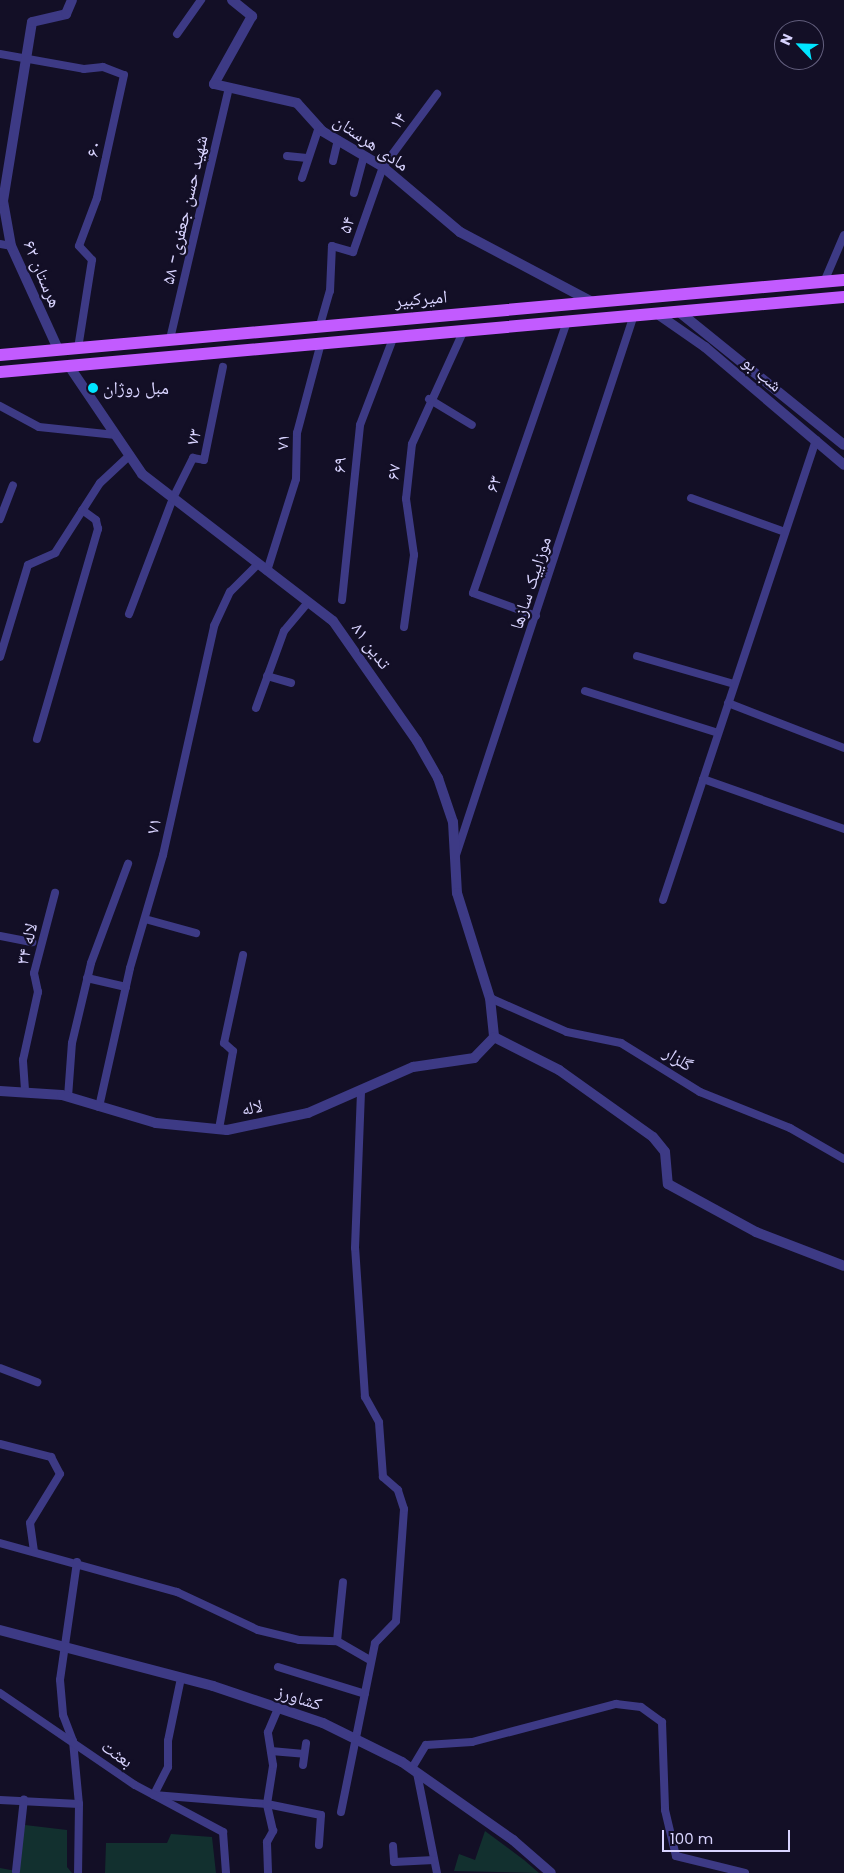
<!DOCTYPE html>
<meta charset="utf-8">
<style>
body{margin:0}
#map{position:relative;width:844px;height:1873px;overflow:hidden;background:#130f26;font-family:Poppins,"Noto Naskh Arabic",sans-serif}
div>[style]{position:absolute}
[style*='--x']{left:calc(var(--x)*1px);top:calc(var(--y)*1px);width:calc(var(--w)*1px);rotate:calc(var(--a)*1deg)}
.green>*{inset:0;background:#12302f}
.minor>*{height:8px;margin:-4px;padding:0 4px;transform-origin:4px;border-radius:4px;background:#3d3a85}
.tertiary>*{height:10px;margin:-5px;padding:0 5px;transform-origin:5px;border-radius:5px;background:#3d3a85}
.primary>*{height:12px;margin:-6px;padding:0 6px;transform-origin:6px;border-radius:6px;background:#c25bff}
.dots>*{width:14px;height:14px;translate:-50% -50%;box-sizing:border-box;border:2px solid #130f26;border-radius:50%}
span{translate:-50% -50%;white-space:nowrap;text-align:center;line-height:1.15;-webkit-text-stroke:4.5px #130f26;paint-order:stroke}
.street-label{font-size:18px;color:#d9d4ff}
.poi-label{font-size:18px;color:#d9d4ff}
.left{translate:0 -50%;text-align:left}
.north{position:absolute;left:774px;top:20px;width:50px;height:50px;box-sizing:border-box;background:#130f26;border:1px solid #625e7d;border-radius:50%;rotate:294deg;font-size:14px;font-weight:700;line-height:20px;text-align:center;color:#d9d4ff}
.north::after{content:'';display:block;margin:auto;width:18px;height:22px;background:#00e5ff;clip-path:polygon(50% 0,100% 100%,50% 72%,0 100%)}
.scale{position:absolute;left:662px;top:1830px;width:128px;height:22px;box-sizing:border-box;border:2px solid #d9d4ff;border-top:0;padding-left:6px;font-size:15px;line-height:18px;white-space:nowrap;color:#d9d4ff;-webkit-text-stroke:4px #130f26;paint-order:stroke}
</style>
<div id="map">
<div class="green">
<div style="clip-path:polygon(25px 1825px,67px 1830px,67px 1867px,72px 1873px,0 1873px,0 1868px,16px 1871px)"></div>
<div style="clip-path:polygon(485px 1831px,524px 1860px,539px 1873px,454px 1871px,459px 1854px,475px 1860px)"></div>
<div style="clip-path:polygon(171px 1834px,212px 1837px,216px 1873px,105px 1873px,106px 1843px,167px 1843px)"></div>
</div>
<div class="minor">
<div style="--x:177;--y:34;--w:42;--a:-54.8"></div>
<div style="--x:0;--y:54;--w:85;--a:10.1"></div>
<div style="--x:84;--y:69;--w:19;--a:-6"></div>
<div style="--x:103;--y:67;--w:22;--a:21"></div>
<div style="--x:124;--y:75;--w:126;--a:102.4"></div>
<div style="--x:97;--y:198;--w:51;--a:110.6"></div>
<div style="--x:79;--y:246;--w:19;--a:47"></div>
<div style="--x:92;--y:260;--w:89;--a:99"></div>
<div style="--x:287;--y:156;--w:20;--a:6"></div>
<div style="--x:333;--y:161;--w:22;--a:-77"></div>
<div style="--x:302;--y:178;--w:54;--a:-71.6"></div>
<div style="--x:354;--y:193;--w:39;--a:-75"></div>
<div style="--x:0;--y:244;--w:11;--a:10"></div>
<div style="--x:824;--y:282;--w:51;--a:-66.9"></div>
<div style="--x:320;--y:325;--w:35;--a:-74"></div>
<div style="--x:330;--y:291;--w:45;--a:-87.5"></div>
<div style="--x:332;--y:246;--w:22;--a:16"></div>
<div style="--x:353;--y:252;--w:90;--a:-70.6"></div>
<div style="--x:383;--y:167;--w:91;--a:-53.5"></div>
<div style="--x:170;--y:339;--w:258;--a:-76.8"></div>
<div style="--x:429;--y:399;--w:50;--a:31.2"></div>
<div style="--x:0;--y:406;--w:44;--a:28.3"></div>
<div style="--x:39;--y:427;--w:77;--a:5.9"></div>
<div style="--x:691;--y:498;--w:100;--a:19.9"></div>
<div style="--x:0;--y:519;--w:36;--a:-69"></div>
<div style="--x:267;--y:571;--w:96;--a:-72.5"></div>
<div style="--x:296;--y:479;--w:46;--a:-88.8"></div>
<div style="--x:297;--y:433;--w:93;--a:-75.1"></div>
<div style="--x:342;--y:600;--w:176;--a:-84.1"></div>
<div style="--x:360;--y:425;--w:95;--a:-69.1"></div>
<div style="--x:129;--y:614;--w:124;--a:-69.2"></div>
<div style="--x:173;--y:498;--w:45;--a:-63.4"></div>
<div style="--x:193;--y:458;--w:11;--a:10"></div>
<div style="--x:204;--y:460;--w:95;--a:-78.5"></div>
<div style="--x:536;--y:616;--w:67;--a:-159.9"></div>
<div style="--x:473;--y:593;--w:288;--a:-70.9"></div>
<div style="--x:404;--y:627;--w:73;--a:-82.1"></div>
<div style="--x:414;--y:555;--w:57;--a:-98.1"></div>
<div style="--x:406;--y:499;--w:55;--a:-83.8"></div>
<div style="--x:412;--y:444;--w:125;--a:-65.5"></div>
<div style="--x:637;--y:656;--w:101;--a:16.1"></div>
<div style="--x:0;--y:657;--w:96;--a:-73.1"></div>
<div style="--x:28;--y:565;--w:30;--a:-24"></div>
<div style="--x:55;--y:553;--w:83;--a:-57.3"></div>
<div style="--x:100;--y:483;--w:41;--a:-43"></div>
<div style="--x:267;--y:676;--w:25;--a:16"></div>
<div style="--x:585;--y:691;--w:139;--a:17.5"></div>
<div style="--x:728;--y:703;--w:124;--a:21.2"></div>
<div style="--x:256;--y:708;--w:82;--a:-70"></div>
<div style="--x:284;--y:631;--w:38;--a:-50"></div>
<div style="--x:37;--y:739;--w:219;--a:-73.8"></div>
<div style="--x:98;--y:529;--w:9;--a:-103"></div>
<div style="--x:96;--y:520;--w:17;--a:-144"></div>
<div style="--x:703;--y:779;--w:150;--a:19.5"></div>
<div style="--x:456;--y:855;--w:569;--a:-71.76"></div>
<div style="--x:663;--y:900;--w:485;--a:-71.6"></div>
<div style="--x:145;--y:919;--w:53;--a:15.4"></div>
<div style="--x:0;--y:936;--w:33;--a:11"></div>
<div style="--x:87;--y:978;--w:40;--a:13"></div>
<div style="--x:490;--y:998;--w:84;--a:23.8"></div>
<div style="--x:567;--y:1032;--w:55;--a:11.5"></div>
<div style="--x:621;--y:1043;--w:93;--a:31.8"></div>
<div style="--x:700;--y:1092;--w:97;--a:21.8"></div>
<div style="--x:790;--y:1128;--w:62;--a:29.9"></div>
<div style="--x:25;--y:1090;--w:30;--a:-94"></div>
<div style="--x:23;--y:1060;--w:70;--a:-77.6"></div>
<div style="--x:38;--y:992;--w:19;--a:-102"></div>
<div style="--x:34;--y:973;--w:83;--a:-75.3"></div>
<div style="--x:68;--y:1097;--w:54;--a:-85.8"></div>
<div style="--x:72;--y:1043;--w:82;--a:-76.6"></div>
<div style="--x:91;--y:963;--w:106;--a:-69.5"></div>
<div style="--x:99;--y:1107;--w:142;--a:-77.4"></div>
<div style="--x:130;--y:968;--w:118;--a:-73.7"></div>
<div style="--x:163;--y:855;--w:235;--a:-77.4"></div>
<div style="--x:214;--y:626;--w:38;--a:-65"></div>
<div style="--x:230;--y:592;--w:40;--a:-45"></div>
<div style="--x:219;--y:1129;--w:79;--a:-79.8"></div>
<div style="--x:233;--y:1051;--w:12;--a:-138"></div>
<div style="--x:224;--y:1043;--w:90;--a:-77.8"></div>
<div style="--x:0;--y:1368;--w:40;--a:21"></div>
<div style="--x:0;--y:1444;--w:53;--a:14.3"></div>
<div style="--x:51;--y:1457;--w:19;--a:62"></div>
<div style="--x:60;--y:1474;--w:57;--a:121.5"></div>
<div style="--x:30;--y:1523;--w:28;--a:82"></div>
<div style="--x:0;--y:1543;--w:184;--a:15.5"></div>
<div style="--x:177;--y:1592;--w:89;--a:25.1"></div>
<div style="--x:258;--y:1630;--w:42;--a:13.7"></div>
<div style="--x:299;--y:1640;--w:38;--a:2"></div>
<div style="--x:337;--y:1641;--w:39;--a:30"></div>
<div style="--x:77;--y:1562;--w:119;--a:98.2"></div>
<div style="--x:60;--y:1680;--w:35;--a:85"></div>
<div style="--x:63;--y:1715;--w:28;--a:69"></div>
<div style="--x:73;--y:1741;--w:63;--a:84.6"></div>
<div style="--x:79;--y:1804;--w:69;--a:90.8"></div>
<div style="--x:337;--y:1641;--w:59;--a:-84.2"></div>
<div style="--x:278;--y:1667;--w:91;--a:17.2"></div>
<div style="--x:181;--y:1678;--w:64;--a:101.7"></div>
<div style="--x:168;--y:1741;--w:26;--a:90"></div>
<div style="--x:168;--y:1767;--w:31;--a:117"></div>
<div style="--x:154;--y:1795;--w:113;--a:4.6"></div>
<div style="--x:267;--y:1804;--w:55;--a:11.5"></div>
<div style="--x:321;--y:1815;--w:30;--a:94"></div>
<div style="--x:0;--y:1693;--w:163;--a:34.3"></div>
<div style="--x:135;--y:1785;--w:100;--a:28.1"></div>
<div style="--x:223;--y:1832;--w:41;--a:85.8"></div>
<div style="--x:271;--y:1751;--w:33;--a:5"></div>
<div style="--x:303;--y:1765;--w:22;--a:-82"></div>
<div style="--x:412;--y:1768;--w:27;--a:-59"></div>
<div style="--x:426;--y:1745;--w:46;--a:-3.7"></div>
<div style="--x:472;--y:1742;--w:149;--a:-14.8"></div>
<div style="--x:616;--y:1704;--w:25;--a:7"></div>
<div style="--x:641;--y:1707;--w:26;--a:36"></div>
<div style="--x:662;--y:1722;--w:88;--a:88"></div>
<div style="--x:665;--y:1810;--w:47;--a:76.6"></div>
<div style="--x:676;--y:1856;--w:71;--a:13.8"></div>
<div style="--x:417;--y:1773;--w:102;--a:78.7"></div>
<div style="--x:0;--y:1800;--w:79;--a:2.9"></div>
<div style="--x:341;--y:1812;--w:172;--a:-78.6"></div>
<div style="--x:375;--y:1643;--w:30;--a:-46"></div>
<div style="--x:396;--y:1621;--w:112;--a:-85.9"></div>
<div style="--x:404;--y:1509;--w:20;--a:-108"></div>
<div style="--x:398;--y:1490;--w:20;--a:-139"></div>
<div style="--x:383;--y:1477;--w:55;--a:-94.2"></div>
<div style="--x:379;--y:1422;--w:29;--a:-119"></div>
<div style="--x:365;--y:1397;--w:149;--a:-93.8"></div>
<div style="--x:355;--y:1248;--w:158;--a:-87.8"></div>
<div style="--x:393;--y:1846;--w:16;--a:86"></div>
<div style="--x:394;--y:1862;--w:40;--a:-2.9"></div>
<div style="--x:16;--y:1871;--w:72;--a:-83.7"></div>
<div style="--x:268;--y:1872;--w:30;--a:-92"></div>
<div style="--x:267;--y:1842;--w:13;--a:-61"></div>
<div style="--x:273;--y:1831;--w:28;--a:-103"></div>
<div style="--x:267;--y:1804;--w:39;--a:-81"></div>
<div style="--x:273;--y:1765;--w:33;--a:-99"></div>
<div style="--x:268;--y:1732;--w:26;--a:-67"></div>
</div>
<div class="tertiary">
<div style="--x:232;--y:0;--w:26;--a:39"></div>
<div style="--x:252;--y:16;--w:78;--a:119.2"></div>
<div style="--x:214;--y:84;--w:85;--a:12.9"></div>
<div style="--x:297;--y:103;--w:38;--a:48"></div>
<div style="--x:322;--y:131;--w:71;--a:30.5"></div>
<div style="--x:383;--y:167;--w:101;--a:40.2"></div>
<div style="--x:460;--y:232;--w:149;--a:27.9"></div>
<div style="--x:678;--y:311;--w:213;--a:38.9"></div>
<div style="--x:656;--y:313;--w:60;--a:34.8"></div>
<div style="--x:705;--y:347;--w:182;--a:40.3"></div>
<div style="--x:58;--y:349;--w:113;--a:-114.5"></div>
<div style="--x:11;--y:246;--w:46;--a:-100.1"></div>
<div style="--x:3;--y:201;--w:181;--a:-80.8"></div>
<div style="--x:32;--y:22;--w:35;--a:-13"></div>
<div style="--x:66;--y:14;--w:15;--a:-67"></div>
<div style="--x:69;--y:366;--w:130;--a:55.9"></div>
<div style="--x:142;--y:474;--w:241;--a:37.6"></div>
<div style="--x:333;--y:621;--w:146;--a:55"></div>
<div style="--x:417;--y:741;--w:43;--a:60.4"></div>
<div style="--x:438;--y:778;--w:46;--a:71.2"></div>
<div style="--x:453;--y:822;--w:71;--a:86.8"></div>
<div style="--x:457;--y:893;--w:110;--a:72.6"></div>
<div style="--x:490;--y:998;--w:39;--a:84"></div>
<div style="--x:494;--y:1037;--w:73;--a:26.9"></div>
<div style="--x:559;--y:1070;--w:115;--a:35.5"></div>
<div style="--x:653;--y:1137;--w:19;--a:51"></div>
<div style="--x:665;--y:1152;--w:32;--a:85"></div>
<div style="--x:668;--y:1184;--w:100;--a:28.6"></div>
<div style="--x:756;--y:1232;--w:94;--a:21.1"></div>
<div style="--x:0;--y:1091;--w:62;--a:3.7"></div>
<div style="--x:62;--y:1095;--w:98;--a:16.6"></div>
<div style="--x:156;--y:1123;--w:71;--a:5.6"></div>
<div style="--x:227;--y:1130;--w:83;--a:-11.9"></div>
<div style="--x:308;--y:1113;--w:115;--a:-23.7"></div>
<div style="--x:413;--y:1067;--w:62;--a:-8.4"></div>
<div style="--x:474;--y:1058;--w:29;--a:-46"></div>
<div style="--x:0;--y:1630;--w:220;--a:14.7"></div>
<div style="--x:213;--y:1686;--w:116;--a:18.6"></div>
<div style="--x:323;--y:1723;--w:88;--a:26.3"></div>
<div style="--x:402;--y:1762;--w:136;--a:35.1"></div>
<div style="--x:513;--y:1840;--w:50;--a:41"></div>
</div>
<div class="primary">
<div style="--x:0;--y:355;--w:847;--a:-5.08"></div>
<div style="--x:0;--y:372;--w:847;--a:-5.08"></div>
</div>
<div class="dots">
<div style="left:93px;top:388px;background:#00e5ff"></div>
</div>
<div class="street-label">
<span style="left:398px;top:121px;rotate:-53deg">۱۴</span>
<span style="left:371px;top:143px;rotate:34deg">مادی هرستان</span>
<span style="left:94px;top:149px;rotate:-76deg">۶۰</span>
<span style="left:185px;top:210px;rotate:-77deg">شهید حسن جعفری- ۵۸</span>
<span style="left:347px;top:225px;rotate:-71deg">۵۴</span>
<span style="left:42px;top:274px;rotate:67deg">هرستان ۶۲</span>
<span style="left:421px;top:299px;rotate:-5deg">امیرکبیر</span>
<span style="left:762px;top:374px;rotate:40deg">شب بو</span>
<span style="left:194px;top:437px;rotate:-75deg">۷۳</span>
<span style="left:283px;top:442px;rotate:-86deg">۷۱</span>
<span style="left:340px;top:465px;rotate:-87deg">۶۹</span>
<span style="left:394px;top:472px;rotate:-84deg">۶۷</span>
<span style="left:494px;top:484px;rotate:-71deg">۶۳</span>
<span style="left:531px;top:583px;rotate:-72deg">موزاییک سازها</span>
<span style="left:371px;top:646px;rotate:54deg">تدین ۸۱</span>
<span style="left:154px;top:826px;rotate:-78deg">۷۱</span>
<span style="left:27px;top:944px;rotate:-77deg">لاله ۳۴</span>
<span style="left:678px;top:1059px;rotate:33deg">گلزار</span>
<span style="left:252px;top:1108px;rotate:-11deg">لاله</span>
<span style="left:299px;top:1698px;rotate:18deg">کشاورز</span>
<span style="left:117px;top:1754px;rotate:35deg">بعثت</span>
</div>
<div class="poi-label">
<span class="left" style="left:103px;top:388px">مبل روژان</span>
</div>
<div class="north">N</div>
<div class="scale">100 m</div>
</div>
